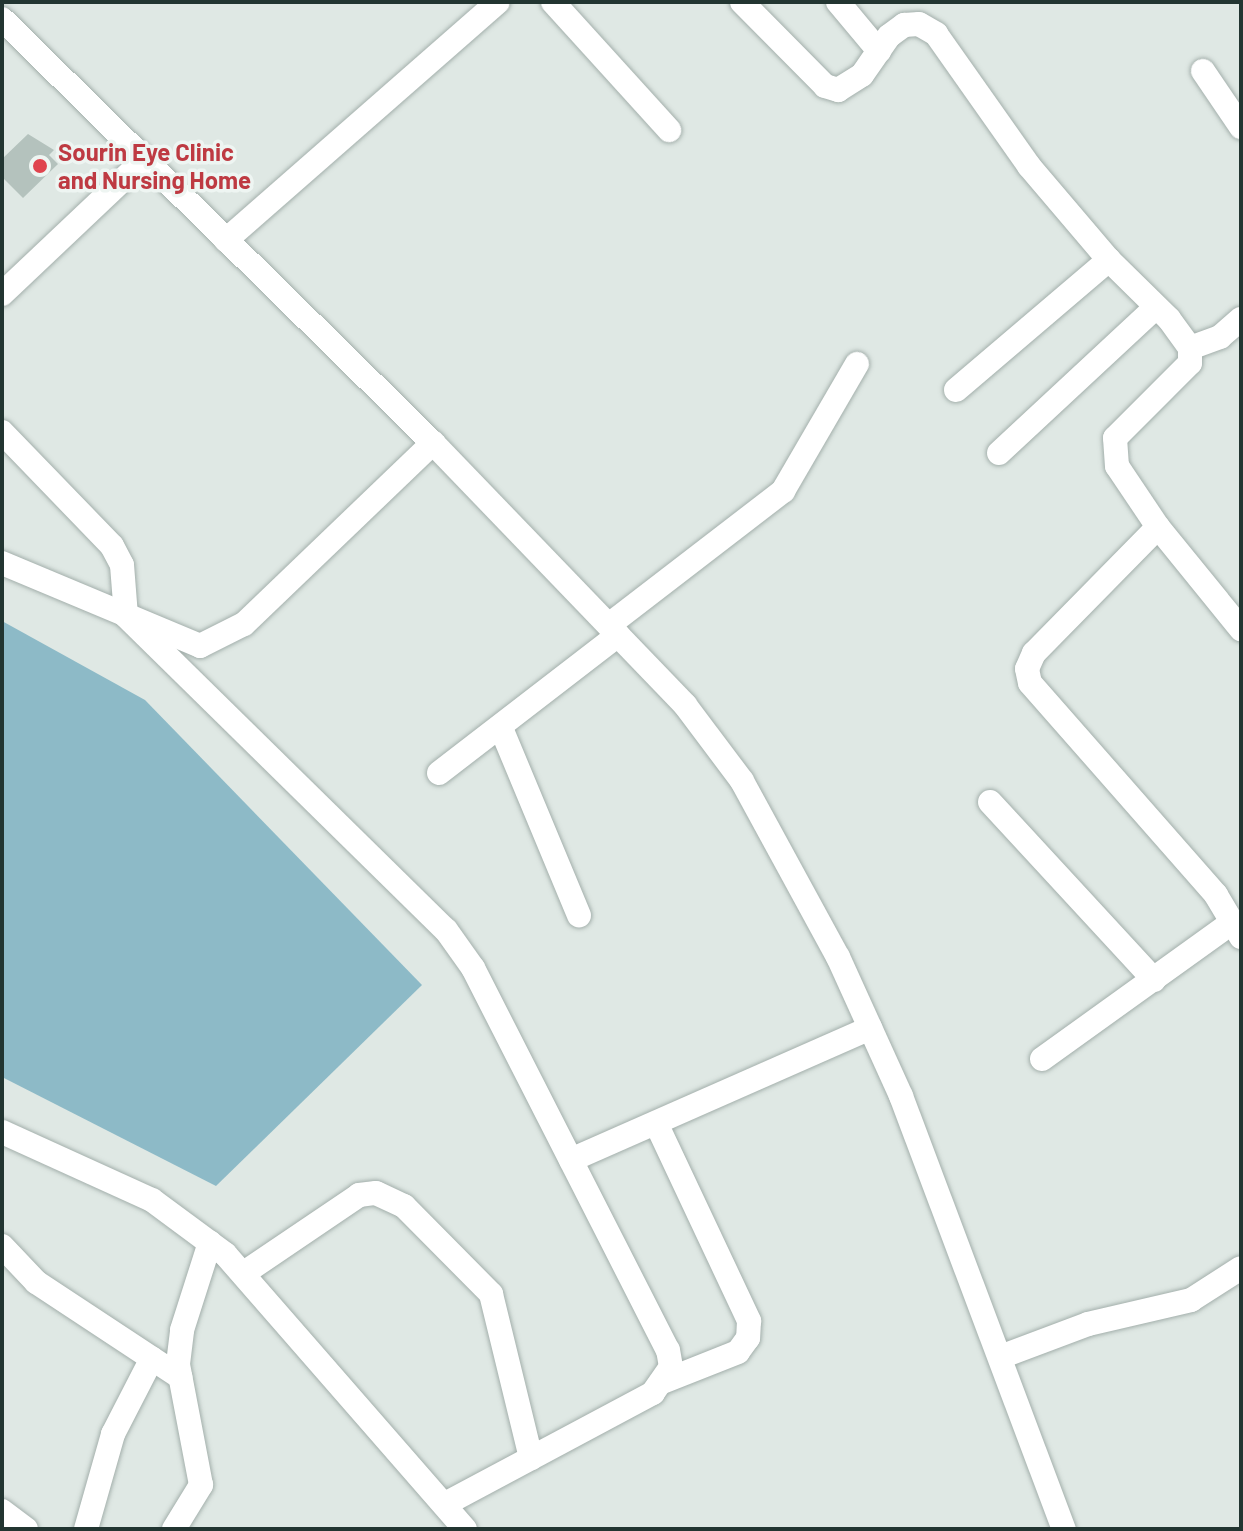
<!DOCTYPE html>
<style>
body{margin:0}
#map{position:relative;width:1243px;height:1531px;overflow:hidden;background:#dfe8e4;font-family:Barlow,sans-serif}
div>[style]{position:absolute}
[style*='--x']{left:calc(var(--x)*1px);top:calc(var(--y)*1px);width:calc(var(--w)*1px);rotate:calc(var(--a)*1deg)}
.water>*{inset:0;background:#8dbac7}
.building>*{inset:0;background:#b4c2bd}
.roads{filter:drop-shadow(0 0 2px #a3afab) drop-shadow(0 0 2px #a3afab)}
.minor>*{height:24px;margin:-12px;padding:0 12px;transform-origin:12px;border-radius:12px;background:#fff}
.tertiary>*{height:24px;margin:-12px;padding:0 12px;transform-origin:12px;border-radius:12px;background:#fff}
.dots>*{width:22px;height:22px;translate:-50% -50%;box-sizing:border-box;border:4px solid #eef5f2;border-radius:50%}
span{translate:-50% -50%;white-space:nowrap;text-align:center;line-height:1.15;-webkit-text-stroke:7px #eef5f2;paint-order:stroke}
.health-label{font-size:24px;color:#be3a42;font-weight:700}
.left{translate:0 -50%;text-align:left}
.frame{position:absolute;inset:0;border:4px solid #223531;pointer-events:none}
</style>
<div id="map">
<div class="water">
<div style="clip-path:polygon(2px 621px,145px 700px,422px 985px,216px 1186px,2px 1077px)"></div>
</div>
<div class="building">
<div style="clip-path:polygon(28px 134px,54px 150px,49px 155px,58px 164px,23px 198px,2px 177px,2px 159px)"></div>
</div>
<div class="roads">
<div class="minor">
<div style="--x:553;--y:2;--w:173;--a:47.8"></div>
<div style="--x:742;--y:2;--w:118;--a:45.3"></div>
<div style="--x:825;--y:86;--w:14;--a:17"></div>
<div style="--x:838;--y:90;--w:28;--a:-32"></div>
<div style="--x:862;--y:75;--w:47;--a:-55.3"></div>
<div style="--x:889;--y:36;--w:19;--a:-36"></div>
<div style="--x:904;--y:25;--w:15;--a:-4"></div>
<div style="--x:919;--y:24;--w:20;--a:30"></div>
<div style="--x:936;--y:34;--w:161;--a:54.8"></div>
<div style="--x:1029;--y:166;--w:123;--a:49.6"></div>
<div style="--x:1109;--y:260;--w:84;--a:44.5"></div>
<div style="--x:1169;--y:319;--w:36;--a:54"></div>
<div style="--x:1190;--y:348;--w:15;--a:90"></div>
<div style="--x:1190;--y:363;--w:106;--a:135"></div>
<div style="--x:1115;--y:438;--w:28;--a:86"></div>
<div style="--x:1117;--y:466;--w:73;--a:56.1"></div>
<div style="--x:1158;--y:527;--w:132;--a:50.9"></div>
<div style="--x:838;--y:2;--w:64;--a:50.1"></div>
<div style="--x:1203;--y:71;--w:68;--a:55.8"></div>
<div style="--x:226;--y:240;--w:361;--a:-41.2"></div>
<div style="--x:2;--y:294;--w:197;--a:-43.4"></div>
<div style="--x:1190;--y:348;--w:32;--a:-20"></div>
<div style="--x:1220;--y:337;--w:28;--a:-41"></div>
<div style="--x:956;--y:390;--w:201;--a:-40.4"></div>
<div style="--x:2;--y:432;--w:158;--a:46"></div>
<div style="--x:112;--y:546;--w:21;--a:62"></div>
<div style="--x:122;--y:565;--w:51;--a:85.5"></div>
<div style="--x:126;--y:616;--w:448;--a:44.5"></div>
<div style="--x:446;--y:930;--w:47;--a:54.6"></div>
<div style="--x:473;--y:968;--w:429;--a:63"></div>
<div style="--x:668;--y:1350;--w:17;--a:80"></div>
<div style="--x:671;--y:1367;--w:32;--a:125"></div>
<div style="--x:653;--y:1393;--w:236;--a:151.9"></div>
<div style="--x:999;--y:453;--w:214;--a:-42.9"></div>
<div style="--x:1158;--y:527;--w:177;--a:134.5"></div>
<div style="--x:1034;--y:653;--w:17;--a:114"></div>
<div style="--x:1027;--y:669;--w:14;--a:78"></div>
<div style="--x:1030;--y:683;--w:282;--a:48.7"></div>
<div style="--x:1216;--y:895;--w:49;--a:59.2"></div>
<div style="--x:2;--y:563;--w:215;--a:22.7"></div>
<div style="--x:200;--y:646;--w:49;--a:-26.6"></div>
<div style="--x:244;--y:624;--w:262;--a:-43.8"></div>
<div style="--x:609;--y:625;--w:220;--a:-37.6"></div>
<div style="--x:783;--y:491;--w:147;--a:-59.8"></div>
<div style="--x:501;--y:728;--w:203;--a:67.4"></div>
<div style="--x:439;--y:773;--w:226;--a:-37.6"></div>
<div style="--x:990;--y:802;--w:242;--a:47.3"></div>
<div style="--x:1042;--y:1059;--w:235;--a:-35.7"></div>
<div style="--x:656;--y:1123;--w:219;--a:64.8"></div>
<div style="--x:749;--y:1321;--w:17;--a:93"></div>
<div style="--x:748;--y:1338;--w:17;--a:126"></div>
<div style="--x:738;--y:1352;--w:79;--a:158.3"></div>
<div style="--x:2;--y:1132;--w:165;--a:24.4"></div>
<div style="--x:152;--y:1200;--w:91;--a:36.5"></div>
<div style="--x:225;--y:1254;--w:365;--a:48.9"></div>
<div style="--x:571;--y:1160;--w:327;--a:-23.8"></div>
<div style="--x:2;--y:1246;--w:50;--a:46.6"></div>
<div style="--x:36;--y:1282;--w:173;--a:33.4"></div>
<div style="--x:244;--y:1273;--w:139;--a:-34.1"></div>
<div style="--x:359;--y:1195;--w:17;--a:-7"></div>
<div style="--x:376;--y:1193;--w:31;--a:25"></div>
<div style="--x:404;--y:1206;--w:124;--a:45.3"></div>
<div style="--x:491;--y:1294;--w:169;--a:76.3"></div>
<div style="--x:1003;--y:1356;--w:91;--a:-20.6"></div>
<div style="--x:1088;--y:1324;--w:106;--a:-13.1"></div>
<div style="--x:1191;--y:1300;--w:59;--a:-32.6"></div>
<div style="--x:2;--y:1511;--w:30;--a:37"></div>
<div style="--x:86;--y:1529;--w:99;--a:-74.1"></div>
<div style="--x:113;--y:1434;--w:85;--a:-62.8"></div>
<div style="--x:174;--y:1529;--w:52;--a:-58.5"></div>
<div style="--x:201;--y:1485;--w:123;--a:-100.8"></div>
<div style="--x:178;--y:1364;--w:34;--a:-83"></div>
<div style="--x:182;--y:1330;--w:92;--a:-72.3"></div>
</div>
<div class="tertiary">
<div style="--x:2;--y:19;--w:605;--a:44.53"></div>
<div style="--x:433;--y:443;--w:364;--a:46.1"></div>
<div style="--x:685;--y:705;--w:95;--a:53.1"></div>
<div style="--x:742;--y:781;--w:200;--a:61.4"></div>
<div style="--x:838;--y:957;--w:153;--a:65.6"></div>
<div style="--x:901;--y:1096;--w:463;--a:69.4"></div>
</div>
</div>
<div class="dots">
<div style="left:40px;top:166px;background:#e0444e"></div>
</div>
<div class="health-label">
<span class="left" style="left:58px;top:166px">Sourin Eye Clinic<br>and Nursing Home</span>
</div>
<div class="frame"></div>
</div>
